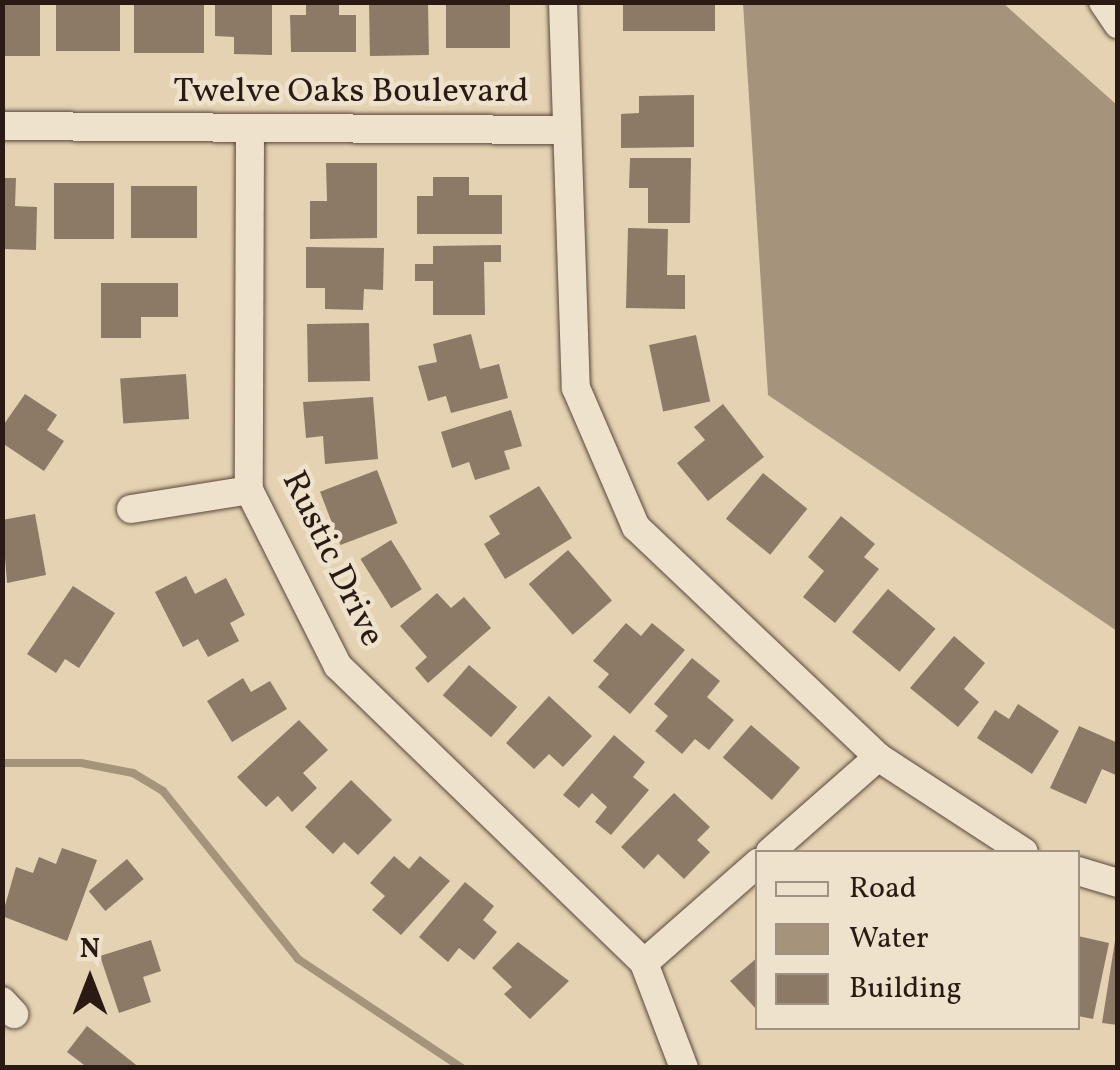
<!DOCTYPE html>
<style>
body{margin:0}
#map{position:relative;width:1120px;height:1070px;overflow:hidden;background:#e5d2b2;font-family:Vollkorn,serif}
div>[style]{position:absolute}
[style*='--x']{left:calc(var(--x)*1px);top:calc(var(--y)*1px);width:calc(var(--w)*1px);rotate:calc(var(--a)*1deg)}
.water>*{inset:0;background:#a6937c}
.stream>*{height:8px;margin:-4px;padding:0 4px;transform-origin:4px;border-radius:4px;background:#a6937c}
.building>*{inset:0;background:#8c7a66;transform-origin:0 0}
.roads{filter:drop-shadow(0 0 2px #5a483b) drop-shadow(0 0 2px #5a483b)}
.minor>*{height:28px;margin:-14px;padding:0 14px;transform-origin:14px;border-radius:14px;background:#eee2cd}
span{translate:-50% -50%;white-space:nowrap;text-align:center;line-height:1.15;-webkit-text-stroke:9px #eee2cd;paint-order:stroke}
.street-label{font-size:35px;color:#2b1a13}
.frame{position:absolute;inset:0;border:5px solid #2b1a13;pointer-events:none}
.legend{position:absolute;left:755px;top:850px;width:325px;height:180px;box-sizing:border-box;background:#eee2cd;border:2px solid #a09283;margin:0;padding:12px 18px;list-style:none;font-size:30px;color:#2b1a13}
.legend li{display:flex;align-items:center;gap:20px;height:50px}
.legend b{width:50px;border:2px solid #a09283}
.north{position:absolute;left:40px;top:930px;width:100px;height:100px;-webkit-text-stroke:8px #eee2cd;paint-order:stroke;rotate:0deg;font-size:28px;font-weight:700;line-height:40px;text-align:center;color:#2b1a13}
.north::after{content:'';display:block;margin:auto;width:35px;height:45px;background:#2b1a13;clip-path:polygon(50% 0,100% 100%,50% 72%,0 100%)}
</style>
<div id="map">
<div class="water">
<div style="clip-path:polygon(743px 3px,1003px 3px,1117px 105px,1117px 631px,768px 395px)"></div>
</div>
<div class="stream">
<div style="--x:2;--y:763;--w:79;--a:0"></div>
<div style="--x:81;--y:763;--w:53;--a:10.9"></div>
<div style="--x:133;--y:773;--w:35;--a:31"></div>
<div style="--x:163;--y:791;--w:216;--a:51.2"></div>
<div style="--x:298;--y:959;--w:197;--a:33.6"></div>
</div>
<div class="building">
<div style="left:2px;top:2px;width:38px;height:54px"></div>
<div style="left:56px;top:2px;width:64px;height:49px"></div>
<div style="left:134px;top:2px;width:70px;height:51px"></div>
<div style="clip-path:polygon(215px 2px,272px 2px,272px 55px,234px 54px,234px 37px,215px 36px)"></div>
<div style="clip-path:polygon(306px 2px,339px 2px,339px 15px,356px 15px,356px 52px,291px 52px,290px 15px,306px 15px)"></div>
<div style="left:428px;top:2px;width:53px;height:59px;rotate:89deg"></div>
<div style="left:446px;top:2px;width:64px;height:46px"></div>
<div style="left:623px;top:2px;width:92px;height:29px"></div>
<div style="clip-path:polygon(694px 95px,694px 147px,621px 148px,621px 114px,639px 113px,639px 96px)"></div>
<div style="clip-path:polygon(630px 158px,691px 158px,690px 223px,648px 223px,648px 188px,629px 188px)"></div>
<div style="clip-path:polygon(326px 163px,377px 163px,377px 238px,310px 239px,310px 201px,327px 201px)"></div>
<div style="clip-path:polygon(433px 177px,469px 177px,469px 195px,502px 195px,502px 234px,417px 234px,417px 196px,433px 196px)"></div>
<div style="clip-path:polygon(2px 178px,16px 178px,15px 206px,37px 207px,36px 250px,2px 249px)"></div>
<div style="left:114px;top:183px;width:56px;height:60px;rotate:90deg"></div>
<div style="left:131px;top:186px;width:66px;height:52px"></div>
<div style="clip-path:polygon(628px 228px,668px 229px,667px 275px,685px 275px,685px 309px,626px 308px)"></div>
<div style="clip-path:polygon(501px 245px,501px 262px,484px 262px,485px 315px,433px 315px,433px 281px,415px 281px,415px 264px,433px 264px,433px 246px)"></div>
<div style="clip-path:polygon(306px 247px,384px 248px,383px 290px,364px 289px,363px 310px,325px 309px,325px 288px,306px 288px)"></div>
<div style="clip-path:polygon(101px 283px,178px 283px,178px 317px,141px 317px,141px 338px,101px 338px)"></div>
<div style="left:369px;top:323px;width:58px;height:62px;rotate:89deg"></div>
<div style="clip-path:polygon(471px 334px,480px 369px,499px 364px,508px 398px,451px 413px,446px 396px,428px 401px,418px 366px,437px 362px,433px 344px)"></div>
<div style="left:696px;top:335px;width:68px;height:48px;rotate:78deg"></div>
<div style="left:186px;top:374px;width:45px;height:66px;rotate:86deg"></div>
<div style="clip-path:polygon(25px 394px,57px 415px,47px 430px,64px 441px,44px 471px,2px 443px,2px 427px)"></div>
<div style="clip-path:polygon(373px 397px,378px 459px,325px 464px,323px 436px,306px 438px,303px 402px)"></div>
<div style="clip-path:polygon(723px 404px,764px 457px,708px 501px,677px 463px,705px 440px,694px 427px)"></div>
<div style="clip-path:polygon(511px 410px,522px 446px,504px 451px,510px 469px,475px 480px,469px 462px,452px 468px,441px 432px)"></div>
<div style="left:377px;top:470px;width:57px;height:61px;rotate:69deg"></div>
<div style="left:763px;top:473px;width:57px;height:59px;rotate:39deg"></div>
<div style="clip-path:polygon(539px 486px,572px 538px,505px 579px,484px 544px,500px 534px,489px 516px)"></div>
<div style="clip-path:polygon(35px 514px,46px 575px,7px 583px,2px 520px)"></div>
<div style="clip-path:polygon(841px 516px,875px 544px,864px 557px,879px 569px,835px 623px,803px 597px,824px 571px,808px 557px)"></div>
<div style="left:391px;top:540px;width:58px;height:36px;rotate:58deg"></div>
<div style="left:568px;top:550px;width:67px;height:52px;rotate:49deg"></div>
<div style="clip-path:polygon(186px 576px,195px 594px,226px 578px,245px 615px,230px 623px,239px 641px,208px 657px,198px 639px,183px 647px,155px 592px)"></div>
<div style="clip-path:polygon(73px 586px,115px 613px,79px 668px,65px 659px,56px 673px,27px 654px)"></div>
<div style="left:888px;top:589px;width:62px;height:56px;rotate:40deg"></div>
<div style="clip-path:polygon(437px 593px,451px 608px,464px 597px,491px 628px,428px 683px,415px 668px,427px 657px,400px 626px)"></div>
<div style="clip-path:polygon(626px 623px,641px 636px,652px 623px,685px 650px,630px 714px,598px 687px,609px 674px,593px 661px)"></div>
<div style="clip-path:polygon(954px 636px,985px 663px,964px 689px,979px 702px,958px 727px,910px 688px)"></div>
<div style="clip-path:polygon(692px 658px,720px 681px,707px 697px,734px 720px,709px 750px,695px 739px,682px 754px,655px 731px,668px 716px,654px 704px)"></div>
<div style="left:469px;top:665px;width:64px;height:40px;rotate:41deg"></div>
<div style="clip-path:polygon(243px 678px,251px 692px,270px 681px,287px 709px,232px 742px,207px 701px)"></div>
<div style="clip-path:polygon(549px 696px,592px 736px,563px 767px,549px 754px,534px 769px,506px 743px)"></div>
<div style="clip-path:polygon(1018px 704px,1059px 731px,1032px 774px,977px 738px,995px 710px,1009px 719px)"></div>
<div style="clip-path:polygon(299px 720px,328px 750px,303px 773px,317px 788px,292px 812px,278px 796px,266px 807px,237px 777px)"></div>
<div style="left:751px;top:725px;width:65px;height:43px;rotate:41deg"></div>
<div style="clip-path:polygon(1079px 726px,1118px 743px,1118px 776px,1102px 769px,1086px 804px,1050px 788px)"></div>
<div style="clip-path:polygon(614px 735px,645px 762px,633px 777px,649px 790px,611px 835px,595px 822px,607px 807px,592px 793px,579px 808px,563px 795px)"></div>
<div style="clip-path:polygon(351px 780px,392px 820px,358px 855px,344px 842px,333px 854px,305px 827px)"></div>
<div style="clip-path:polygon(674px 793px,710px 827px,697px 840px,710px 852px,684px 879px,658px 854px,644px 869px,621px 847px)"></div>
<div style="clip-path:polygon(62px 848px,97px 860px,67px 941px,2px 916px,16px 867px,33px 873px,39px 857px,56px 864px)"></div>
<div style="clip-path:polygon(394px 856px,409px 869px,420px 856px,450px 881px,401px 935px,372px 910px,385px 896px,370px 883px)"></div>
<div style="left:127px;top:859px;width:26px;height:50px;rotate:50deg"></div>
<div style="clip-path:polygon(465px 882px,494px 906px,483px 920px,497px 932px,474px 960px,459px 948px,448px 962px,419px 937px)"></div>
<div style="clip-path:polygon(1078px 936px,1109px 943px,1093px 1019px,1078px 1016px)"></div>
<div style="clip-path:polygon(151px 940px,161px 971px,143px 977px,151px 1002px,119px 1013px,100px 956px)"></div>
<div style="clip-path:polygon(1115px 941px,1118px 941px,1118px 1025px,1102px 1023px)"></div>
<div style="clip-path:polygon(518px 942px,569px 981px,530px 1019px,504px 994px,512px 987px,492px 968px)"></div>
<div style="clip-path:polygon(758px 957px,758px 1011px,730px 981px)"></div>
<div style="clip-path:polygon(87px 1026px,140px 1068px,88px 1068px,67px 1052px)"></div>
</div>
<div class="roads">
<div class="minor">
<div style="--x:563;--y:2;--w:386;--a:88.1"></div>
<div style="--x:576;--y:388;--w:151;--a:66.7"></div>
<div style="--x:636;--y:527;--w:334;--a:43.5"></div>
<div style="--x:878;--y:757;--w:174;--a:33.1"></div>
<div style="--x:1103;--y:2;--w:27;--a:56"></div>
<div style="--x:2;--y:126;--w:561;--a:0.41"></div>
<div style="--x:250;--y:131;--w:359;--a:90.2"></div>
<div style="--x:249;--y:490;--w:197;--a:63.2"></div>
<div style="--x:338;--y:666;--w:426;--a:44.1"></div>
<div style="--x:644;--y:963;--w:112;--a:69.1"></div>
<div style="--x:131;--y:509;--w:120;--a:-9.1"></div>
<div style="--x:770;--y:852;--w:144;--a:-41.3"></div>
<div style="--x:1078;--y:871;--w:42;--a:16.7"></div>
<div style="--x:644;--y:963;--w:152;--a:-41.3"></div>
<div style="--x:2;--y:1001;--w:18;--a:47"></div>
</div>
</div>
<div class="street-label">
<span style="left:351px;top:92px">Twelve Oaks Boulevard</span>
<span style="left:332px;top:559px;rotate:64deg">Rustic Drive</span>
</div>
<div class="frame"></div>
<ul class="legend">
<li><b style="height:12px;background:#eee2cd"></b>Road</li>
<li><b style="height:28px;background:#a6937c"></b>Water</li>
<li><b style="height:28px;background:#8c7a66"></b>Building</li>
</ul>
<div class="north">N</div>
</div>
